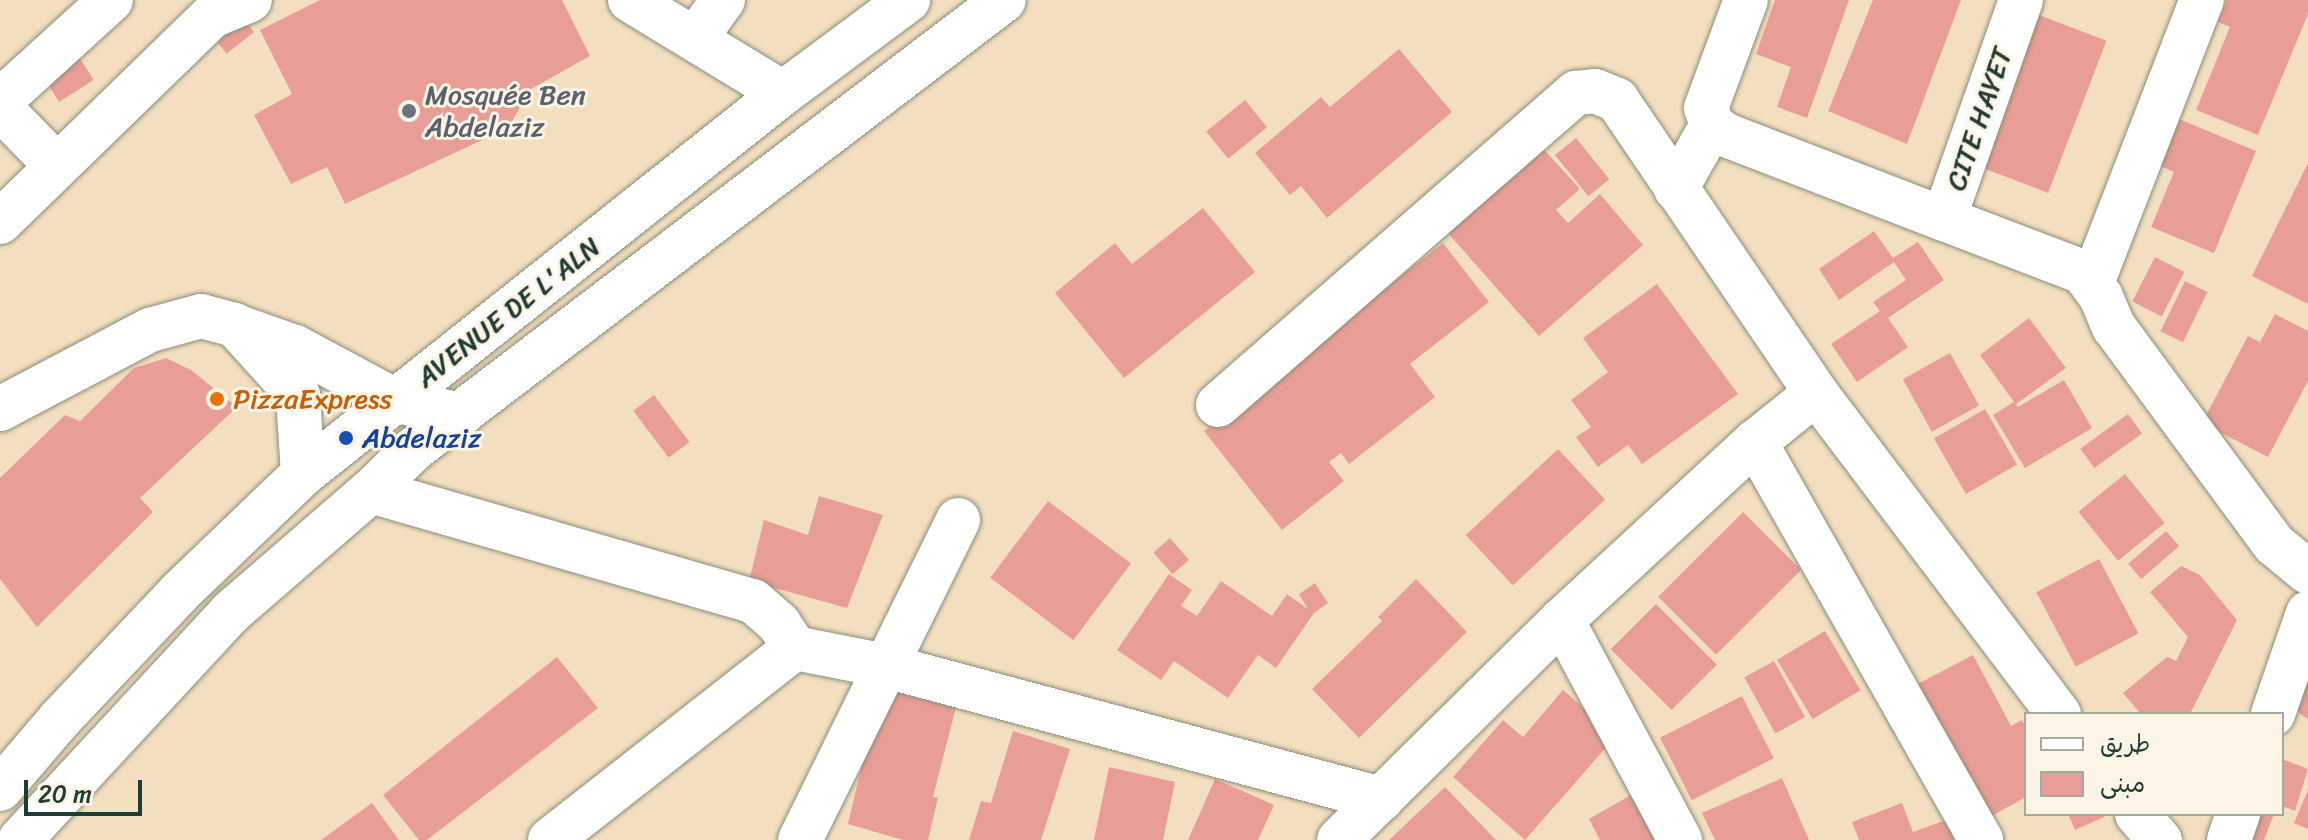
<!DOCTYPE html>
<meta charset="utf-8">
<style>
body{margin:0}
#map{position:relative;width:2308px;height:840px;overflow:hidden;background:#f3dfc0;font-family:Sriracha,"Playpen Sans Arabic",sans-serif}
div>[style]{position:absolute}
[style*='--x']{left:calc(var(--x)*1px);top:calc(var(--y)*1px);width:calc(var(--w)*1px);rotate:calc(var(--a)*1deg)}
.building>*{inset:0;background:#e99d97;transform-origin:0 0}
.roads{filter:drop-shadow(0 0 2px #898e7a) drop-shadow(0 0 2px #898e7a)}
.street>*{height:44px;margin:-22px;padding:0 22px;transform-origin:22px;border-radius:22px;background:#fff}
.primary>*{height:44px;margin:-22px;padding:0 22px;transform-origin:22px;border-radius:22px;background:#fff}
.dots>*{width:22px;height:22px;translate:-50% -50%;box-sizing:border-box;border:4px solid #fcf5e5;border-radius:50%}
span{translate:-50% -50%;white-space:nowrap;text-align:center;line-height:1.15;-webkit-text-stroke:6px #fcf5e5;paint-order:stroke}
.worship-label{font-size:28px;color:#5b616d}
.left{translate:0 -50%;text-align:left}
.street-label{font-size:28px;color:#1f3d34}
.food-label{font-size:28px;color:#c56008}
.transit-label{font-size:28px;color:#164399}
.legend{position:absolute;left:2024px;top:712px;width:260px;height:104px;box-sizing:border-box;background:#fcf5e5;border:2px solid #a4ab9e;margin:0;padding:10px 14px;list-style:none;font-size:24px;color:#1f3d34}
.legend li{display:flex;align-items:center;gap:16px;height:40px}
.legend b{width:40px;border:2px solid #a4ab9e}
.scale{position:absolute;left:24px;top:780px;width:118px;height:36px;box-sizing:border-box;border:4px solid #1f3d34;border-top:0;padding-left:10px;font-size:24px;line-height:28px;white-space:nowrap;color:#1f3d34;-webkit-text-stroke:6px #fcf5e5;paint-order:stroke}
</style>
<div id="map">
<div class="building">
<div style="clip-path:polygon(320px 0,562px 0,590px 56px,531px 89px,508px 128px,345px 204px,327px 167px,291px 184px,254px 115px,292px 94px,260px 30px)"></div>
<div style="clip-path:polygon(1775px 0,1849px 0,1807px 118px,1777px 107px,1791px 67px,1756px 54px)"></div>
<div style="clip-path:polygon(1873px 0,1961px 0,1907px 144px,1828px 111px)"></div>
<div style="clip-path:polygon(2227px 0,2308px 0,2308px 14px,2258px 135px,2196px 110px,2230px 27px,2218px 22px)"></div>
<div style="left:2029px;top:11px;width:83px;height:163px;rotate:21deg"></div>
<div style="left:240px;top:14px;width:23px;height:35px;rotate:52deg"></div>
<div style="clip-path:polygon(1399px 49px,1452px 112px,1327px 218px,1301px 186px,1290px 195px,1255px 153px,1321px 97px,1330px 107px)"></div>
<div style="left:79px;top:57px;width:27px;height:41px;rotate:57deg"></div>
<div style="left:1245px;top:100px;width:35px;height:50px;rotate:51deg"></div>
<div style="clip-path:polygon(2179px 119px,2256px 151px,2214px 253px,2151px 227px,2174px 172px,2160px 166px)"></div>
<div style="left:1576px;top:138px;width:53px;height:27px;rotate:51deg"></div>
<div style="clip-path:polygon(1537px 142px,1580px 189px,1556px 210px,1568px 223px,1600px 194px,1643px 245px,1539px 336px,1446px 231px)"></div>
<div style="clip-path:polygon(2308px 163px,2308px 304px,2252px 276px)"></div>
<div style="clip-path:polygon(1203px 208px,1255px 272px,1124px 378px,1055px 293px,1115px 243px,1132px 264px)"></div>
<div style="clip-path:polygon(1874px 231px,1893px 258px,1918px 242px,1944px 280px,1888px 318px,1908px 347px,1857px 382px,1831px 344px,1880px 311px,1873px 302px,1906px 280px,1894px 262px,1839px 300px,1819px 269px)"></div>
<div style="clip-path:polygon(1443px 243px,1489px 302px,1410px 364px,1435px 397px,1349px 464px,1341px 453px,1329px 462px,1344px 481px,1282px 530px,1204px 431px)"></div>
<div style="left:2155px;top:257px;width:33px;height:50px;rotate:27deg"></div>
<div style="left:2185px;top:281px;width:25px;height:56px;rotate:26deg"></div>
<div style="clip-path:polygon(1657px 284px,1738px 394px,1642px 464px,1628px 445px,1598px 467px,1576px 437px,1591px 427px,1571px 400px,1608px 372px,1583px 338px)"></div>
<div style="clip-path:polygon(2275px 314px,2308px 331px,2308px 381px,2268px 457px,2202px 423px,2248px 336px,2260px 342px)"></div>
<div style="clip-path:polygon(2029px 318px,2066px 368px,2016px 404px,2018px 407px,2064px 380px,2092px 428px,2025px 468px,1993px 415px,2014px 402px,1980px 355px)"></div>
<div style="left:1950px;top:353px;width:60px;height:54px;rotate:61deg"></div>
<div style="clip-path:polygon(166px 358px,191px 370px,237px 407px,140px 498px,153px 512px,37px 627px,0 579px,0 478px,65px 415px,80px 421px,134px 368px)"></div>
<div style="left:654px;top:395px;width:59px;height:26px;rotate:53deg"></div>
<div style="left:1985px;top:409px;width:64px;height:59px;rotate:60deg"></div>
<div style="left:2128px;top:414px;width:24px;height:59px;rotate:54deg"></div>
<div style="left:1558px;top:449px;width:69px;height:126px;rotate:47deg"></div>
<div style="left:2125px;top:474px;width:63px;height:60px;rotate:51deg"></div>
<div style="clip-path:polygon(819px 496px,883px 515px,847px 608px,749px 581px,764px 520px,808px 535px)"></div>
<div style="left:1048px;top:501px;width:104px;height:96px;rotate:37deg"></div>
<div style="left:1743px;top:512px;width:82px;height:120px;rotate:45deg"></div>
<div style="left:2166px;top:531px;width:20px;height:50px;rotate:49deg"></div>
<div style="left:1170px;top:538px;width:29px;height:22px;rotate:49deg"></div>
<div style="left:2099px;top:559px;width:84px;height:71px;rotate:62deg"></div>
<div style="clip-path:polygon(2181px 566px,2200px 575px,2237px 620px,2190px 714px,2141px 714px,2123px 693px,2167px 657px,2176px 661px,2188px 637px,2150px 592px)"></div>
<div style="clip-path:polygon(1169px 574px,1192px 590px,1181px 606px,1197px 616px,1221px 581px,1272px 616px,1287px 594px,1308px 609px,1299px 594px,1315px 583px,1328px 603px,1314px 613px,1276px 668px,1258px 655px,1228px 698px,1174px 661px,1161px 680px,1117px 650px)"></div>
<div style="clip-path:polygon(1416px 579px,1467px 632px,1359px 738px,1312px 689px,1382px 621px,1378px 617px)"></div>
<div style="left:1656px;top:604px;width:86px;height:64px;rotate:45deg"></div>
<div style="left:1825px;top:631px;width:69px;height:56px;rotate:59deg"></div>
<div style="clip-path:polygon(1973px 655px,2011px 726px,2022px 720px,2026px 728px,2026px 797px,1986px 819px,1914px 686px)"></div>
<div style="clip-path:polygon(557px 657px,598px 708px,427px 840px,419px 840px,383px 795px)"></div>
<div style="left:1774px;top:661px;width:64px;height:34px;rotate:61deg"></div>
<div style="clip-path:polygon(2308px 661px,2308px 719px,2281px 701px)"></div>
<div style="clip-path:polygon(880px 688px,956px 707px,933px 797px,938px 798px,928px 840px,903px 840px,848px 824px)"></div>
<div style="clip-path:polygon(1563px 690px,1616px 736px,1525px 840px,1453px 777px,1503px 720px,1523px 737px)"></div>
<div style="left:1742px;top:696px;width:70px;height:92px;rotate:63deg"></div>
<div style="clip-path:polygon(1013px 731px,1070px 749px,1041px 840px,969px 840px,981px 801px,991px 803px)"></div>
<div style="clip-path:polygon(2282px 759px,2308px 769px,2295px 811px,2282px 806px)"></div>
<div style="clip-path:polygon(1109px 767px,1175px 782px,1163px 840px,1094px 840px)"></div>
<div style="clip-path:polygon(1782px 778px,1809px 840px,1715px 840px,1702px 813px)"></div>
<div style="clip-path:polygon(1215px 779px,1274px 805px,1258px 840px,1188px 840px)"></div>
<div style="clip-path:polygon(1445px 787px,1496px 840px,1389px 840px)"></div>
<div style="clip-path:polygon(2308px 790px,2308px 829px,2294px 823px)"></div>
<div style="clip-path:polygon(1631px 795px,1656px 840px,1600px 840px,1589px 819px)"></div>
<div style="clip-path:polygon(372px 803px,399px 840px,321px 840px)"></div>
<div style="clip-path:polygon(1902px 803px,1913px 832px,1946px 820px,1954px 840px,1859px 840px,1852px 822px)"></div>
<div style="clip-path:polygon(2068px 814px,2102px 814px,2104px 817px,2075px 830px)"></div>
<div style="clip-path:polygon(2232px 814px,2274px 814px,2264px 840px,2239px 840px)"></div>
</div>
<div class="roads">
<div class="street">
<div style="--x:630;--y:0;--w:179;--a:31.3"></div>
<div style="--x:2021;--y:0;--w:232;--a:109.4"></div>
<div style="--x:1944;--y:219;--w:149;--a:20.9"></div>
<div style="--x:2083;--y:272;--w:31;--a:54"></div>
<div style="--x:2101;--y:297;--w:33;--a:67"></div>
<div style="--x:2114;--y:327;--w:270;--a:53.6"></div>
<div style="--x:2274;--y:544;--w:44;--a:39.5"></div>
<div style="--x:695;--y:39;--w:48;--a:-54.3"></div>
<div style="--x:0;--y:101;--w:150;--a:-42.3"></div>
<div style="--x:0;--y:108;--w:81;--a:45.5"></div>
<div style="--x:1712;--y:125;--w:17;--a:36"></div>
<div style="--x:1726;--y:135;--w:234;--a:21.1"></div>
<div style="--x:1676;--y:189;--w:73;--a:-60.6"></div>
<div style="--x:1712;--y:125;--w:18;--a:-109"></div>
<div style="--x:1706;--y:108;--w:115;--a:-69.7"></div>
<div style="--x:0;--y:222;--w:296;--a:-44.2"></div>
<div style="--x:212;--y:16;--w:41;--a:-22.8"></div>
<div style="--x:2092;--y:283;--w:304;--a:-68.8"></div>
<div style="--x:241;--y:328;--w:57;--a:19.4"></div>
<div style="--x:295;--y:347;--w:112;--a:28.2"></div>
<div style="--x:394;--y:400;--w:68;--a:12.8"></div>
<div style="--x:1218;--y:405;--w:475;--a:-41.1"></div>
<div style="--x:1576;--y:93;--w:19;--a:-6"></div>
<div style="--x:1595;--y:91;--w:24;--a:22"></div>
<div style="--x:1617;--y:100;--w:354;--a:55.8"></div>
<div style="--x:1816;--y:393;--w:403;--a:52.9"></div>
<div style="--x:0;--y:409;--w:170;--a:-27.8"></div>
<div style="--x:150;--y:330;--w:53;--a:-15.4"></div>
<div style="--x:201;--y:316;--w:35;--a:15"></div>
<div style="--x:235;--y:325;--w:94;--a:48"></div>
<div style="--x:298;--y:395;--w:79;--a:86.4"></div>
<div style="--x:1755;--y:442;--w:458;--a:60.4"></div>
<div style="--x:371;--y:491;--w:398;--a:16.1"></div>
<div style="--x:753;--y:601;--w:35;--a:41"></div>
<div style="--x:779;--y:624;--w:29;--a:56"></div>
<div style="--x:1562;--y:620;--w:250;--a:61.8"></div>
<div style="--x:2273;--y:714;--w:107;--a:-70.9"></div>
<div style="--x:2137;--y:814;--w:35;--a:49"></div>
<div style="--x:550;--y:840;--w:311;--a:-38.1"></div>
<div style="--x:795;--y:648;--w:93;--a:11.2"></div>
<div style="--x:886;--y:666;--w:513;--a:15.04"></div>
<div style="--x:800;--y:840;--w:357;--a:-63.7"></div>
<div style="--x:1339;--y:840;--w:313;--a:-44.6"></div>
<div style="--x:1562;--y:620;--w:263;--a:-42.7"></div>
<div style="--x:1755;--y:442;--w:78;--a:-38.8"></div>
<div style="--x:2229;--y:840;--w:28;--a:-71"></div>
</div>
<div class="primary">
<div style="--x:0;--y:789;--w:92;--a:-49.4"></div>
<div style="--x:60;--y:719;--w:173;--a:-46.6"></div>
<div style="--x:179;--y:593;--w:172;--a:-43.8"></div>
<div style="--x:303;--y:474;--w:613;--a:-38.44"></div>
<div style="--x:783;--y:93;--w:156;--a:-36.6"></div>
<div style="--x:20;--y:840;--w:309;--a:-47.2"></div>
<div style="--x:230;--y:613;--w:186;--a:-40.9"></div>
<div style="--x:371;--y:491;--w:60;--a:-44.3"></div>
<div style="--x:414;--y:449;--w:741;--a:-37.27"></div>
</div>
</div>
<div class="dots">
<div style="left:409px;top:111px;background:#6b7280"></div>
<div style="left:217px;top:399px;background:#e8710a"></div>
<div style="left:346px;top:438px;background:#1a4fb4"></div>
</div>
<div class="worship-label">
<span class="left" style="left:425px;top:111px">Mosquée Ben<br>Abdelaziz</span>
</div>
<div class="street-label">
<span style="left:1979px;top:119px;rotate:-71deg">CITE HAYET</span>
<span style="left:508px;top:312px;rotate:-38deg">AVENUE DE L'ALN</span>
</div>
<div class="food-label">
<span class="left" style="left:233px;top:399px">PizzaExpress</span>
</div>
<div class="transit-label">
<span class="left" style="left:362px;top:438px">Abdelaziz</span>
</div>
<ul class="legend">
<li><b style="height:10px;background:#fff"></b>طريق</li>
<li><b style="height:22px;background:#e99d97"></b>مبنى</li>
</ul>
<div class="scale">20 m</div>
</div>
